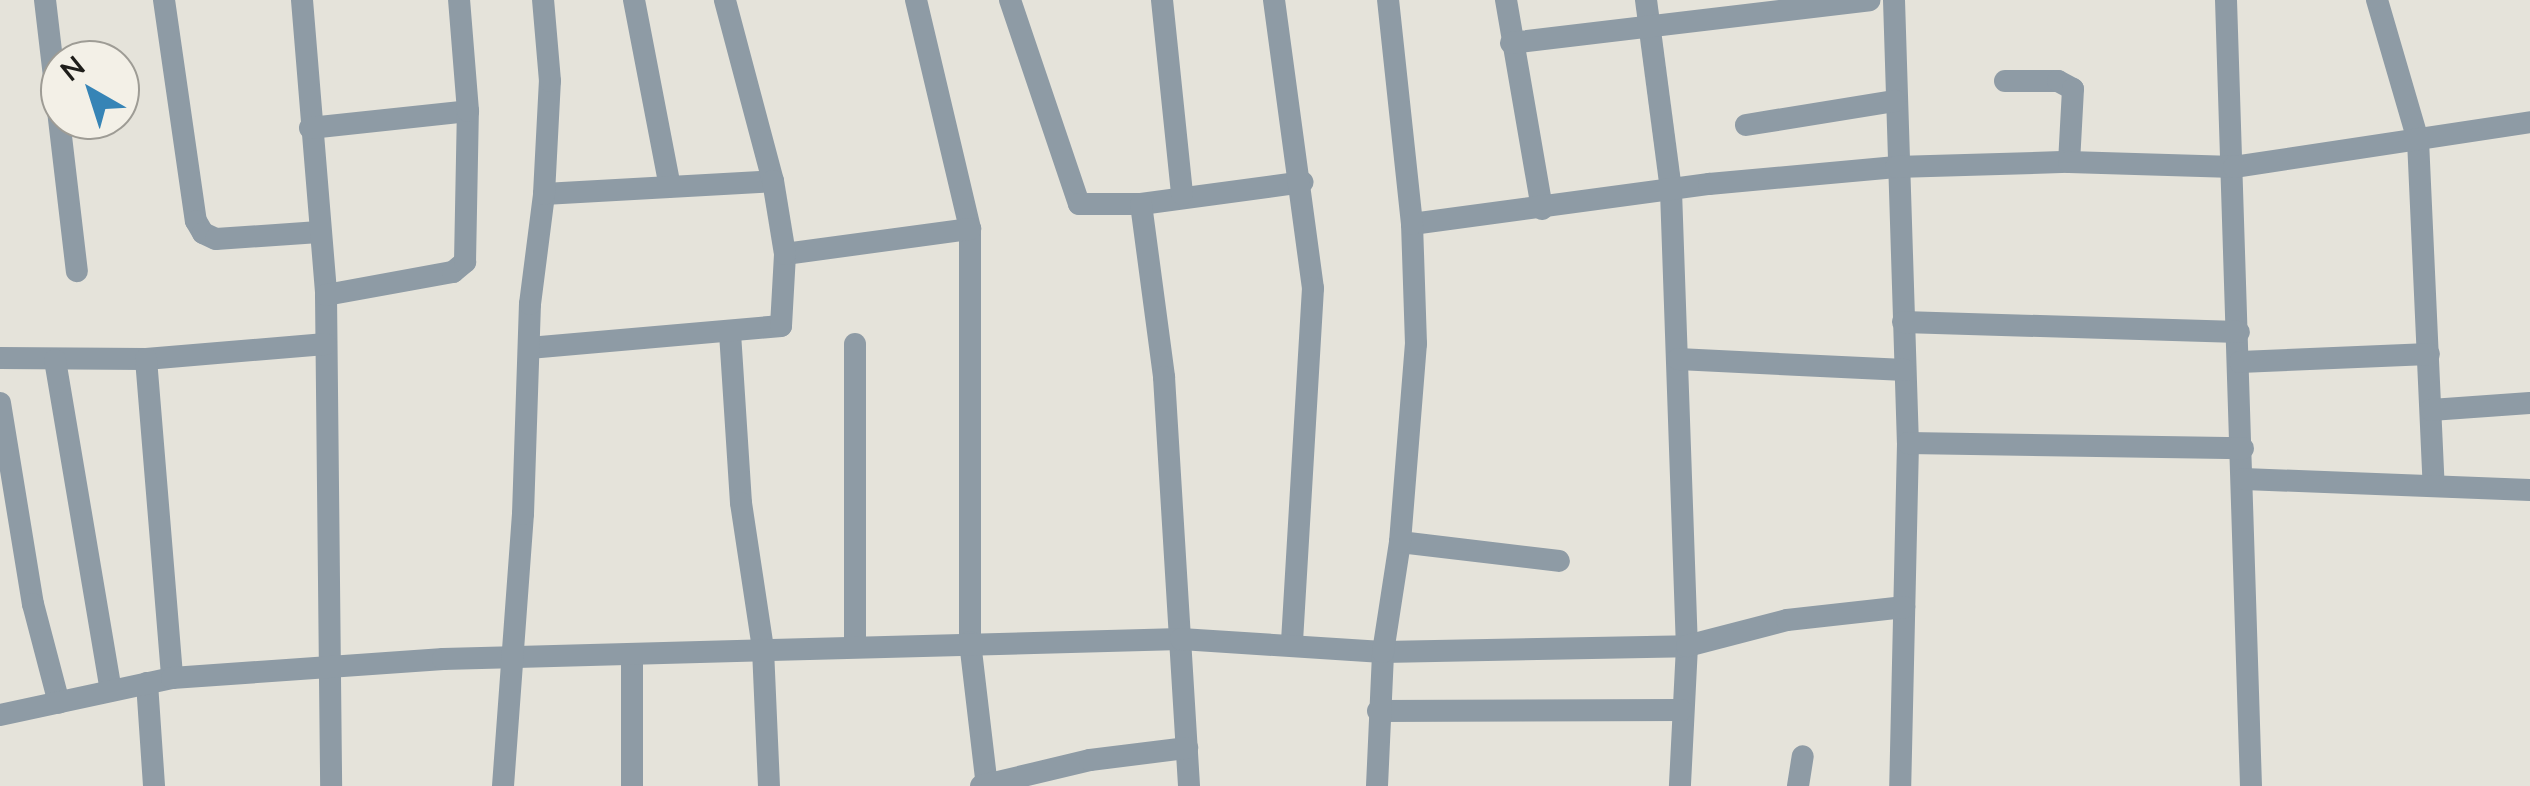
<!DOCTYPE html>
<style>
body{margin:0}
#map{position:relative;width:2530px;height:786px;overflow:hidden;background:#e5e3da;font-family:Mulish,sans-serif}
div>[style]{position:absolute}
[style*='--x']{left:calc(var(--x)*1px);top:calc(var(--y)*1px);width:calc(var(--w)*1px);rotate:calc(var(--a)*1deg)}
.minor>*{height:22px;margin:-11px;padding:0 11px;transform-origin:11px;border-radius:11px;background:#8e9ba5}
span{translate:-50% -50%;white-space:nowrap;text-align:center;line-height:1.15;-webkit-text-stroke:8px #f3f0e7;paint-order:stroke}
.north{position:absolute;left:40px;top:40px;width:100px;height:100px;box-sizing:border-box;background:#f3f0e7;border:2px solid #9e9c95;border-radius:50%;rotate:321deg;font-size:28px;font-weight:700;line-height:40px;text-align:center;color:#1e1d1a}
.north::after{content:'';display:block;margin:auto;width:35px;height:45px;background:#3684b6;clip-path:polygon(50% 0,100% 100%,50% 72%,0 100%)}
</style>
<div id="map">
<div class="minor">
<div style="--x:45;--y:0;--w:273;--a:83.3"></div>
<div style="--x:164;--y:0;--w:223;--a:81.8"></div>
<div style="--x:196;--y:221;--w:14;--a:60"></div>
<div style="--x:203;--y:233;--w:14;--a:25"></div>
<div style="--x:216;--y:239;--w:103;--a:-3.9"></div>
<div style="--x:302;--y:0;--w:296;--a:85.3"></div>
<div style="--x:326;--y:295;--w:491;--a:89.4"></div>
<div style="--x:634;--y:0;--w:190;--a:79.1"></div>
<div style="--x:916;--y:0;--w:235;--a:76.7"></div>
<div style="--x:970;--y:229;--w:413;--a:90"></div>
<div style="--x:970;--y:642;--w:145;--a:83.3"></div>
<div style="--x:1010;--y:0;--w:215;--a:71.3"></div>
<div style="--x:1079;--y:204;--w:62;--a:0"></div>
<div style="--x:1141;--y:204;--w:163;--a:-7.7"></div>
<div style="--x:1162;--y:0;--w:195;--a:84.1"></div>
<div style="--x:1274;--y:0;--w:291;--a:82.3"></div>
<div style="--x:1313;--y:288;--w:358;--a:93.4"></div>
<div style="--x:1506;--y:0;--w:212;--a:80.2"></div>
<div style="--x:1646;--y:0;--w:193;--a:82.5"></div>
<div style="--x:1671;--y:191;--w:455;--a:88"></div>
<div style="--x:1687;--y:646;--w:140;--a:92.9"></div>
<div style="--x:1894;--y:0;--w:443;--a:88.2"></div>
<div style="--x:1908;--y:443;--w:343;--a:91.3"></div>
<div style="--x:2226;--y:0;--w:786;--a:88.18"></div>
<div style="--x:2377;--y:0;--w:146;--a:73.7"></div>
<div style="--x:2418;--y:140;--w:346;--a:87.4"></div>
<div style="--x:1511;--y:43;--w:361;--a:-6.8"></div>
<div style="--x:2005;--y:81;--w:53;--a:0"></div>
<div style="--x:2058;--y:81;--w:17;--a:28"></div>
<div style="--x:2073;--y:89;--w:73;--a:93.1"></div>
<div style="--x:1746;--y:125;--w:151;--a:-9.2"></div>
<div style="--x:310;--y:128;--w:159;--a:-6.1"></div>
<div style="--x:544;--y:194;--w:229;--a:-3.2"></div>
<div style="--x:773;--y:181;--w:187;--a:-104.9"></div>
<div style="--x:1141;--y:204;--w:175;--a:82.4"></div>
<div style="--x:1164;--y:377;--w:410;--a:86.5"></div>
<div style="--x:1412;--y:224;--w:300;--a:-7.7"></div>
<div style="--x:1709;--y:184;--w:188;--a:-5.2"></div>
<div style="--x:1896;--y:167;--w:173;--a:-1.7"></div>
<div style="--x:2069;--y:162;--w:165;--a:1.7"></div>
<div style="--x:2234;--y:167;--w:299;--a:-8.6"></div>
<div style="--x:785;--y:254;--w:187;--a:-7.7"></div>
<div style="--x:326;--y:295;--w:129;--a:-10.3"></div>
<div style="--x:453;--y:272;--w:16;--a:-40"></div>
<div style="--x:465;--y:262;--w:151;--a:-88.9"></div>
<div style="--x:468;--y:111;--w:111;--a:-94.6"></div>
<div style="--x:1903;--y:322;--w:336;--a:1.7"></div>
<div style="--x:730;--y:333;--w:170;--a:86.3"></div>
<div style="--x:741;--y:503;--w:148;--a:81.4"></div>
<div style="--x:763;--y:649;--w:137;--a:87.5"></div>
<div style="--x:855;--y:344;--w:302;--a:90"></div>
<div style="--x:529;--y:348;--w:253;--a:-5"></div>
<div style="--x:781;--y:326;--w:72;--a:-86.8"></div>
<div style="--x:785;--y:254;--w:74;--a:-99.3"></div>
<div style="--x:0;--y:358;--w:146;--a:0.4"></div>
<div style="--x:146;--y:359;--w:180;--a:-4.8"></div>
<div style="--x:146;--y:359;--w:320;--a:85.3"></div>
<div style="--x:1678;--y:359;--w:227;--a:2.8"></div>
<div style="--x:55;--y:360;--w:335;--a:80.4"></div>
<div style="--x:2240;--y:362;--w:189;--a:-2.4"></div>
<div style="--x:0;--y:403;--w:204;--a:80.7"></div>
<div style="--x:33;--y:604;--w:102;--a:75.3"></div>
<div style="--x:2431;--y:410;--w:99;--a:-4"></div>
<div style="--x:1908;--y:443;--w:335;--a:0.9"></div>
<div style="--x:2244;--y:479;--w:286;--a:2.2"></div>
<div style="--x:1400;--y:542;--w:160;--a:6.8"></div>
<div style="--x:632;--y:657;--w:129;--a:90"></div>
<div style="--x:147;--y:683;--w:103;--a:86.1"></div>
<div style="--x:1378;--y:711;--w:303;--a:-0.2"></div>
<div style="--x:0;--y:715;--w:176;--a:-12.1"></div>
<div style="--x:172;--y:678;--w:272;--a:-4"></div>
<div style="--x:443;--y:659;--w:738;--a:-1.55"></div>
<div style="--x:1181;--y:639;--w:202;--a:3.7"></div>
<div style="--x:1383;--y:652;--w:304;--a:-1.1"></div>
<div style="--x:1687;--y:646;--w:103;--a:-14.6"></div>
<div style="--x:1787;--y:620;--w:118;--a:-6.3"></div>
<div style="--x:503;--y:786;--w:273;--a:-85.8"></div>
<div style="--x:523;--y:514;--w:210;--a:-88.1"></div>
<div style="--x:530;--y:304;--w:111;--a:-82.7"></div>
<div style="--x:544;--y:194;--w:113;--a:-87"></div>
<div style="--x:550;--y:81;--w:81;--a:-94.9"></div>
<div style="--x:981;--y:786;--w:112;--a:-13.4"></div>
<div style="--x:1090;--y:760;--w:98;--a:-7.1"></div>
<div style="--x:1377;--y:786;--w:134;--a:-87.4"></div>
<div style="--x:1383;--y:652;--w:111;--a:-81.2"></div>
<div style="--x:1400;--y:542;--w:199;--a:-85.4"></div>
<div style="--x:1416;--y:344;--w:120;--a:-91.9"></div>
<div style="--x:1412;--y:224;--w:225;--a:-96.1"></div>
<div style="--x:1798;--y:786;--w:30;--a:-81"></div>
</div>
<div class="north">N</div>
</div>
